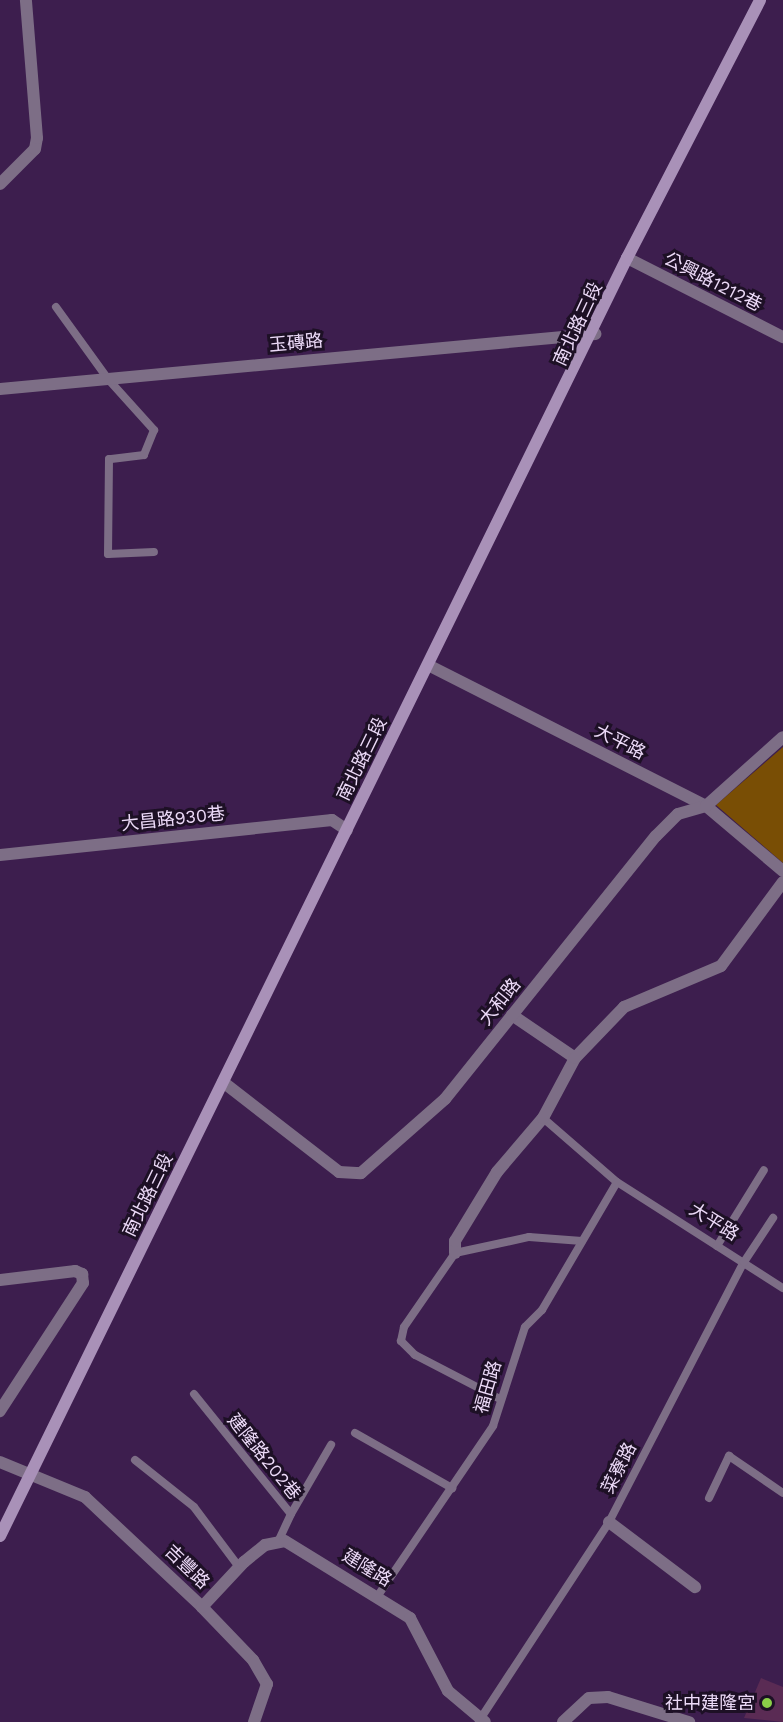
<!DOCTYPE html>
<meta charset="utf-8">
<style>
body{margin:0}
#map{position:relative;width:783px;height:1722px;overflow:hidden;background:#3d1e4e;font-family:"Work Sans","Noto Sans TC",sans-serif}
div>[style]{position:absolute}
[style*='--x']{left:calc(var(--x)*1px);top:calc(var(--y)*1px);width:calc(var(--w)*1px);rotate:calc(var(--a)*1deg)}
.green>*{inset:0;background:#794e05}
.building>*{inset:0;background:#5a2b54}
.lane>*{height:8px;margin:-4px;padding:0 4px;transform-origin:4px;border-radius:4px;background:#7d6e86}
.street>*{height:12px;margin:-6px;padding:0 6px;transform-origin:6px;border-radius:6px;background:#7d6e86}
.secondary>*{height:12px;margin:-6px;padding:0 6px;transform-origin:6px;border-radius:6px;background:#a991b8}
.dots>*{width:16px;height:16px;translate:-50% -50%;box-sizing:border-box;border:3px solid #1d1025;border-radius:50%}
span{translate:-50% -50%;white-space:nowrap;text-align:center;line-height:1.15;-webkit-text-stroke:6px #1d1025;paint-order:stroke}
.street-label{font-size:18px;color:#ecdaf8}
.poi-label{font-size:18px;color:#ecdaf8}
.right{translate:-100% -50%;text-align:right}
</style>
<div id="map">
<div class="green">
<div style="clip-path:polygon(783px 747px,783px 863px,716px 805px)"></div>
</div>
<div class="building">
<div style="clip-path:polygon(761px 1678px,783px 1687px,783px 1722px,744px 1718px)"></div>
</div>
<div class="lane">
<div style="--x:56;--y:307;--w:89;--a:54.2"></div>
<div style="--x:108;--y:379;--w:69;--a:48"></div>
<div style="--x:154;--y:430;--w:27;--a:112"></div>
<div style="--x:144;--y:455;--w:35;--a:173"></div>
<div style="--x:109;--y:459;--w:95;--a:90.6"></div>
<div style="--x:108;--y:554;--w:46;--a:-2.5"></div>
<div style="--x:543;--y:1118;--w:98;--a:40.9"></div>
<div style="--x:617;--y:1182;--w:197;--a:32.6"></div>
<div style="--x:717;--y:1246;--w:89;--a:-58.3"></div>
<div style="--x:194;--y:1394;--w:154;--a:51.1"></div>
<div style="--x:291;--y:1514;--w:31;--a:115"></div>
<div style="--x:500;--y:1399;--w:96;--a:-152.6"></div>
<div style="--x:415;--y:1355;--w:20;--a:-135"></div>
<div style="--x:401;--y:1341;--w:14;--a:-78"></div>
<div style="--x:404;--y:1327;--w:90;--a:-55.4"></div>
<div style="--x:455;--y:1253;--w:76;--a:-12.2"></div>
<div style="--x:529;--y:1237;--w:53;--a:4.3"></div>
<div style="--x:355;--y:1433;--w:112;--a:29.6"></div>
<div style="--x:135;--y:1460;--w:75;--a:38.5"></div>
<div style="--x:194;--y:1507;--w:75;--a:53.1"></div>
<div style="--x:709;--y:1498;--w:47;--a:-64.5"></div>
<div style="--x:729;--y:1456;--w:65;--a:34.4"></div>
<div style="--x:291;--y:1514;--w:80;--a:-59.9"></div>
<div style="--x:379;--y:1594;--w:203;--a:-55.8"></div>
<div style="--x:493;--y:1426;--w:104;--a:-72.1"></div>
<div style="--x:525;--y:1327;--w:24;--a:-45"></div>
<div style="--x:542;--y:1310;--w:148;--a:-59.6"></div>
<div style="--x:479;--y:1721;--w:238;--a:-56.8"></div>
<div style="--x:609;--y:1522;--w:293;--a:-62.6"></div>
<div style="--x:744;--y:1262;--w:53;--a:-56.6"></div>
</div>
<div class="street">
<div style="--x:0;--y:184;--w:49;--a:-45"></div>
<div style="--x:35;--y:149;--w:11;--a:-80"></div>
<div style="--x:37;--y:138;--w:138;--a:-94.6"></div>
<div style="--x:627;--y:258;--w:175;--a:26.9"></div>
<div style="--x:0;--y:389;--w:598;--a:-5.28"></div>
<div style="--x:428;--y:665;--w:312;--a:26.9"></div>
<div style="--x:706;--y:806;--w:101;--a:40.2"></div>
<div style="--x:0;--y:855;--w:334;--a:-6"></div>
<div style="--x:332;--y:820;--w:18;--a:34"></div>
<div style="--x:512;--y:1015;--w:76;--a:34.3"></div>
<div style="--x:223;--y:1082;--w:147;--a:37.8"></div>
<div style="--x:339;--y:1172;--w:22;--a:3"></div>
<div style="--x:361;--y:1173;--w:112;--a:-41.4"></div>
<div style="--x:445;--y:1099;--w:337;--a:-51.3"></div>
<div style="--x:656;--y:836;--w:31;--a:-45"></div>
<div style="--x:678;--y:814;--w:29;--a:-16"></div>
<div style="--x:706;--y:806;--w:103;--a:-41.9"></div>
<div style="--x:455;--y:1253;--w:12;--a:-90"></div>
<div style="--x:455;--y:1241;--w:81;--a:-58.7"></div>
<div style="--x:497;--y:1172;--w:71;--a:-49.6"></div>
<div style="--x:543;--y:1118;--w:68;--a:-61.9"></div>
<div style="--x:575;--y:1058;--w:71;--a:-46.1"></div>
<div style="--x:624;--y:1007;--w:105;--a:-22.9"></div>
<div style="--x:721;--y:966;--w:104;--a:-53.6"></div>
<div style="--x:0;--y:1280;--w:76;--a:-6.8"></div>
<div style="--x:75;--y:1271;--w:8;--a:23"></div>
<div style="--x:82;--y:1274;--w:9;--a:84"></div>
<div style="--x:83;--y:1283;--w:153;--a:123"></div>
<div style="--x:0;--y:1462;--w:92;--a:22.4"></div>
<div style="--x:85;--y:1497;--w:161;--a:43.2"></div>
<div style="--x:202;--y:1607;--w:74;--a:46.1"></div>
<div style="--x:253;--y:1660;--w:28;--a:60"></div>
<div style="--x:267;--y:1684;--w:40;--a:108.9"></div>
<div style="--x:609;--y:1522;--w:108;--a:37.1"></div>
<div style="--x:202;--y:1607;--w:62;--a:-47"></div>
<div style="--x:244;--y:1562;--w:27;--a:-39"></div>
<div style="--x:265;--y:1545;--w:20;--a:-11"></div>
<div style="--x:285;--y:1541;--w:147;--a:31.6"></div>
<div style="--x:410;--y:1618;--w:82;--a:62.5"></div>
<div style="--x:448;--y:1691;--w:48;--a:40"></div>
<div style="--x:563;--y:1722;--w:35;--a:-43"></div>
<div style="--x:589;--y:1698;--w:19;--a:-3"></div>
<div style="--x:608;--y:1697;--w:85;--a:17.2"></div>
</div>
<div class="secondary">
<div style="--x:0;--y:1536;--w:1424;--a:-63.87"></div>
<div style="--x:627;--y:258;--w:290;--a:-62.7"></div>
</div>
<div class="dots">
<div style="left:767px;top:1703px;background:#8ace48"></div>
</div>
<div class="street-label">
<span style="left:713px;top:282px;rotate:27deg">公興路1212巷</span>
<span style="left:578px;top:324px;rotate:-65deg">南北路三段</span>
<span style="left:296px;top:343px;rotate:-5deg">玉磚路</span>
<span style="left:620px;top:742px;rotate:27deg">大平路</span>
<span style="left:362px;top:759px;rotate:-64deg">南北路三段</span>
<span style="left:173px;top:819px;rotate:-6deg">大昌路930巷</span>
<span style="left:500px;top:1002px;rotate:-51deg">大和路</span>
<span style="left:148px;top:1195px;rotate:-64deg">南北路三段</span>
<span style="left:714px;top:1222px;rotate:32deg">大平路</span>
<span style="left:488px;top:1387px;rotate:-74deg">福田路</span>
<span style="left:264px;top:1457px;rotate:51deg">建隆路202巷</span>
<span style="left:619px;top:1468px;rotate:-63deg">菜寮路</span>
<span style="left:187px;top:1567px;rotate:44deg">吉豐路</span>
<span style="left:367px;top:1568px;rotate:31deg">建隆路</span>
</div>
<div class="poi-label">
<span class="right" style="left:755px;top:1703px">社中建隆宮</span>
</div>
</div>
